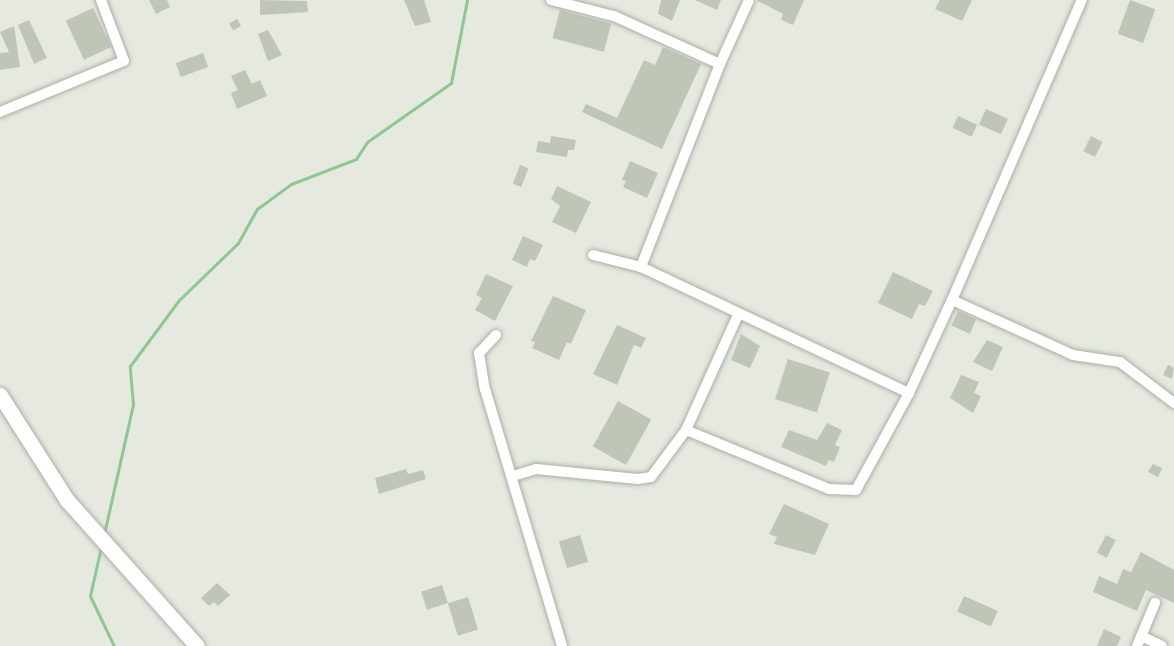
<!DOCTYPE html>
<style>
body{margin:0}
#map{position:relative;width:1174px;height:646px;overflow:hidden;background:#e5e9e0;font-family:Montserrat,sans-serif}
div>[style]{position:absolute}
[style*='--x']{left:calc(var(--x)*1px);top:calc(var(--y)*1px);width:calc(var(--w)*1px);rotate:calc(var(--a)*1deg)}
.stream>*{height:3px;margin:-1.5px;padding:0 1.5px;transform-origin:1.5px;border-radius:1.5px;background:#8dc891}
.building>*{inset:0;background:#bfc6b8;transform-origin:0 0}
.roads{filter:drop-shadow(0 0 2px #a9b0a4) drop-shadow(0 0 2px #a9b0a4)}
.minor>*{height:10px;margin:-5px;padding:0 5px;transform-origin:5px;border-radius:5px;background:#fff}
.secondary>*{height:15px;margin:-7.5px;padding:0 7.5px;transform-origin:7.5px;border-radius:7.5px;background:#fff}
span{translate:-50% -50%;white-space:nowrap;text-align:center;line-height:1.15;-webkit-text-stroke:6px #f3f6ef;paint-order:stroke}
</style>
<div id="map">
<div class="stream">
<div style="--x:104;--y:534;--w:133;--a:-77.4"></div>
<div style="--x:133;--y:404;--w:38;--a:-95"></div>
<div style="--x:130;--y:366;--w:82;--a:-53.4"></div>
<div style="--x:179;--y:300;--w:82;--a:-44"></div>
<div style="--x:238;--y:243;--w:39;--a:-61"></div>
<div style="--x:257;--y:209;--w:42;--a:-36.3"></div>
<div style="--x:291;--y:184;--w:70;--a:-21"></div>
<div style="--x:356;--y:159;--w:20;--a:-57"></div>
<div style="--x:367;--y:142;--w:103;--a:-35.1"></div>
<div style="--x:451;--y:83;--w:85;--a:-79.1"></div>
<div style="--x:101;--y:547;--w:50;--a:102.7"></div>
<div style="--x:90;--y:596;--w:55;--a:64.4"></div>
</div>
<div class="building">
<div style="clip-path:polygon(149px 0,167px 0,170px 7px,156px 14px)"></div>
<div style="clip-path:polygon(260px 0,307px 1px,308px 12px,260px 15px)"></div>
<div style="clip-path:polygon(404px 0,424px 0,431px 22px,415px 26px)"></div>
<div style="clip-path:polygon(661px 0,680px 0,672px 21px,658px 14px)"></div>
<div style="clip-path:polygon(695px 0,721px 0,717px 10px)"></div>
<div style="clip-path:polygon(756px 0,804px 0,793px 25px,781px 20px,783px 14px)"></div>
<div style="clip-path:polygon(940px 0,972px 0,962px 21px,935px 9px)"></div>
<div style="left:1130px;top:0;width:27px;height:36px;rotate:20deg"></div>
<div style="left:93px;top:8px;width:43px;height:30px;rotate:65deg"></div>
<div style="left:560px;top:10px;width:53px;height:29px;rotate:15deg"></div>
<div style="left:237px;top:19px;width:8px;height:9px;rotate:60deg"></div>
<div style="clip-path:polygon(29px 20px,47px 58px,34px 64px,18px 25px)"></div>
<div style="clip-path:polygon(14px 26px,20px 67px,0 70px,0 53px,9px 52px,0 32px)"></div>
<div style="clip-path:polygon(268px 30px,282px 55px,268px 61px,258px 34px)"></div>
<div style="clip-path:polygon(663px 47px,701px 64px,662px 149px,582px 112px,586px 104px,617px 118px,644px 60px,655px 65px)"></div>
<div style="left:203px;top:53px;width:15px;height:29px;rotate:70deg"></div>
<div style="clip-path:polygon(245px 70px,252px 84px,260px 80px,267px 96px,237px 109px,231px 93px,238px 90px,231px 76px)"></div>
<div style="left:986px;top:109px;width:24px;height:17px;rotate:24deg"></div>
<div style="left:958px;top:116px;width:21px;height:13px;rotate:25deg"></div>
<div style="clip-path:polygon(551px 136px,576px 140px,574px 150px,568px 150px,567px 157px,536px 152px,538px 141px,550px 143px)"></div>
<div style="left:1091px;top:136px;width:13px;height:17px;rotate:27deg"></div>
<div style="clip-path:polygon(630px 161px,658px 173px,647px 198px,623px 187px,626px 181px,622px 180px)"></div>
<div style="left:520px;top:165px;width:9px;height:20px;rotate:21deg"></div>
<div style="clip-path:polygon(557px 186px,591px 202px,576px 233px,552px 222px,560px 206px,551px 199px)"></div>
<div style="clip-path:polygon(523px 236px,543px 245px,535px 261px,530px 259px,527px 267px,512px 260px)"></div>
<div style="clip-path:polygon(893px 272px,933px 291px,925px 306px,919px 304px,912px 319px,878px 303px)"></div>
<div style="clip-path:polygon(486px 274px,513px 286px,495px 321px,475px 310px,482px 298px,476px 295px)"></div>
<div style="clip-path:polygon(553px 296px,586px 310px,571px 344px,567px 342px,559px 360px,532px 348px,535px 342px,531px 341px)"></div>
<div style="left:958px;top:311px;width:20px;height:16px;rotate:24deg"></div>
<div style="clip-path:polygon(617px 325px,646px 338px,641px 348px,634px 345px,617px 385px,593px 374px)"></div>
<div style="clip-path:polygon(741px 334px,760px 346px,750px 368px,731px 360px)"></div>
<div style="clip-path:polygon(987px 340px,1003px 347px,992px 371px,973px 362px)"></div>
<div style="left:788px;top:359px;width:44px;height:42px;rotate:18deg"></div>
<div style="clip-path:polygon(1168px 365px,1174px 368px,1172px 379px,1163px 375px)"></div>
<div style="clip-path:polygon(961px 375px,979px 382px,974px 393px,981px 396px,973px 413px,950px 398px)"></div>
<div style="left:618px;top:401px;width:38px;height:52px;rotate:29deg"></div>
<div style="clip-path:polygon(827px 423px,842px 430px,835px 445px,840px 447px,834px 462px,829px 460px,826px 466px,781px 447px,789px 430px,817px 440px)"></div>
<div style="clip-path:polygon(1153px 464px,1162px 468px,1158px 477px,1148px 472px)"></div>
<div style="clip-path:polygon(406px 469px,408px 474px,423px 470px,426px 479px,379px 494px,375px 478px)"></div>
<div style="clip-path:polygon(784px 504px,829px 524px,815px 555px,774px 544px,777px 537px,769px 534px)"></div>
<div style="left:580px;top:535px;width:28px;height:22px;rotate:73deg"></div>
<div style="left:1106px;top:535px;width:11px;height:20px;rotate:27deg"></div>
<div style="clip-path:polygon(1141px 552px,1174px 570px,1174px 603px,1146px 590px,1137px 611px,1093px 592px,1099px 576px,1117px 584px,1123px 569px,1131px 572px)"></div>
<div style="clip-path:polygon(217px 583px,230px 595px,218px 606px,214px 602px,209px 606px,201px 598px)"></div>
<div style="left:442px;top:585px;width:19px;height:22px;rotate:72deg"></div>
<div style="left:964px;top:596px;width:37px;height:17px;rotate:24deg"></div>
<div style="left:468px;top:597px;width:34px;height:21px;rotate:73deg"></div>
<div style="clip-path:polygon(1104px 629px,1121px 637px,1117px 646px,1097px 646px)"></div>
</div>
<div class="roads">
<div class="minor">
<div style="--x:551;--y:0;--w:65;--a:14.3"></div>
<div style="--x:614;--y:16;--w:116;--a:24.4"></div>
<div style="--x:720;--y:64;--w:218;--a:111.3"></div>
<div style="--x:641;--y:267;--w:296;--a:25.2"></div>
<div style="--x:720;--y:64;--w:70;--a:-65.6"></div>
<div style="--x:0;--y:112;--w:134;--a:-22.4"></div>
<div style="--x:124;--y:61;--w:65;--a:-110.7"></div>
<div style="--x:593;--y:255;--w:49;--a:14"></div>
<div style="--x:952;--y:300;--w:327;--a:-66.6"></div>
<div style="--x:496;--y:335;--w:25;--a:133"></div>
<div style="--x:479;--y:353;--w:36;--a:81"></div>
<div style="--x:485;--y:389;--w:268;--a:73.3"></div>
<div style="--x:686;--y:430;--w:155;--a:22.4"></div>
<div style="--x:829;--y:489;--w:27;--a:2"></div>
<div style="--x:856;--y:490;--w:111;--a:-61.3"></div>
<div style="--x:909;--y:393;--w:102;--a:-65.2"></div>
<div style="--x:952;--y:300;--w:133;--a:24.4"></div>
<div style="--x:1073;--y:355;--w:48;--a:8.5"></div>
<div style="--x:1120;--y:362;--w:68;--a:37.2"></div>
<div style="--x:513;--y:476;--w:24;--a:-17"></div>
<div style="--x:536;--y:469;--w:102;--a:5.6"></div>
<div style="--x:638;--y:479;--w:13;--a:-9"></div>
<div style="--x:651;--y:477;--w:59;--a:-53.3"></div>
<div style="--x:686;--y:430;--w:126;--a:-65.7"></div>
<div style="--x:1141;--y:636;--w:23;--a:25"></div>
<div style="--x:1137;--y:646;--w:47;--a:-67.3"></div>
</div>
<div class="secondary">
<div style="--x:0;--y:395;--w:125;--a:57.5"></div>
<div style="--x:67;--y:500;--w:195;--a:48.3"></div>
</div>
</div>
</div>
